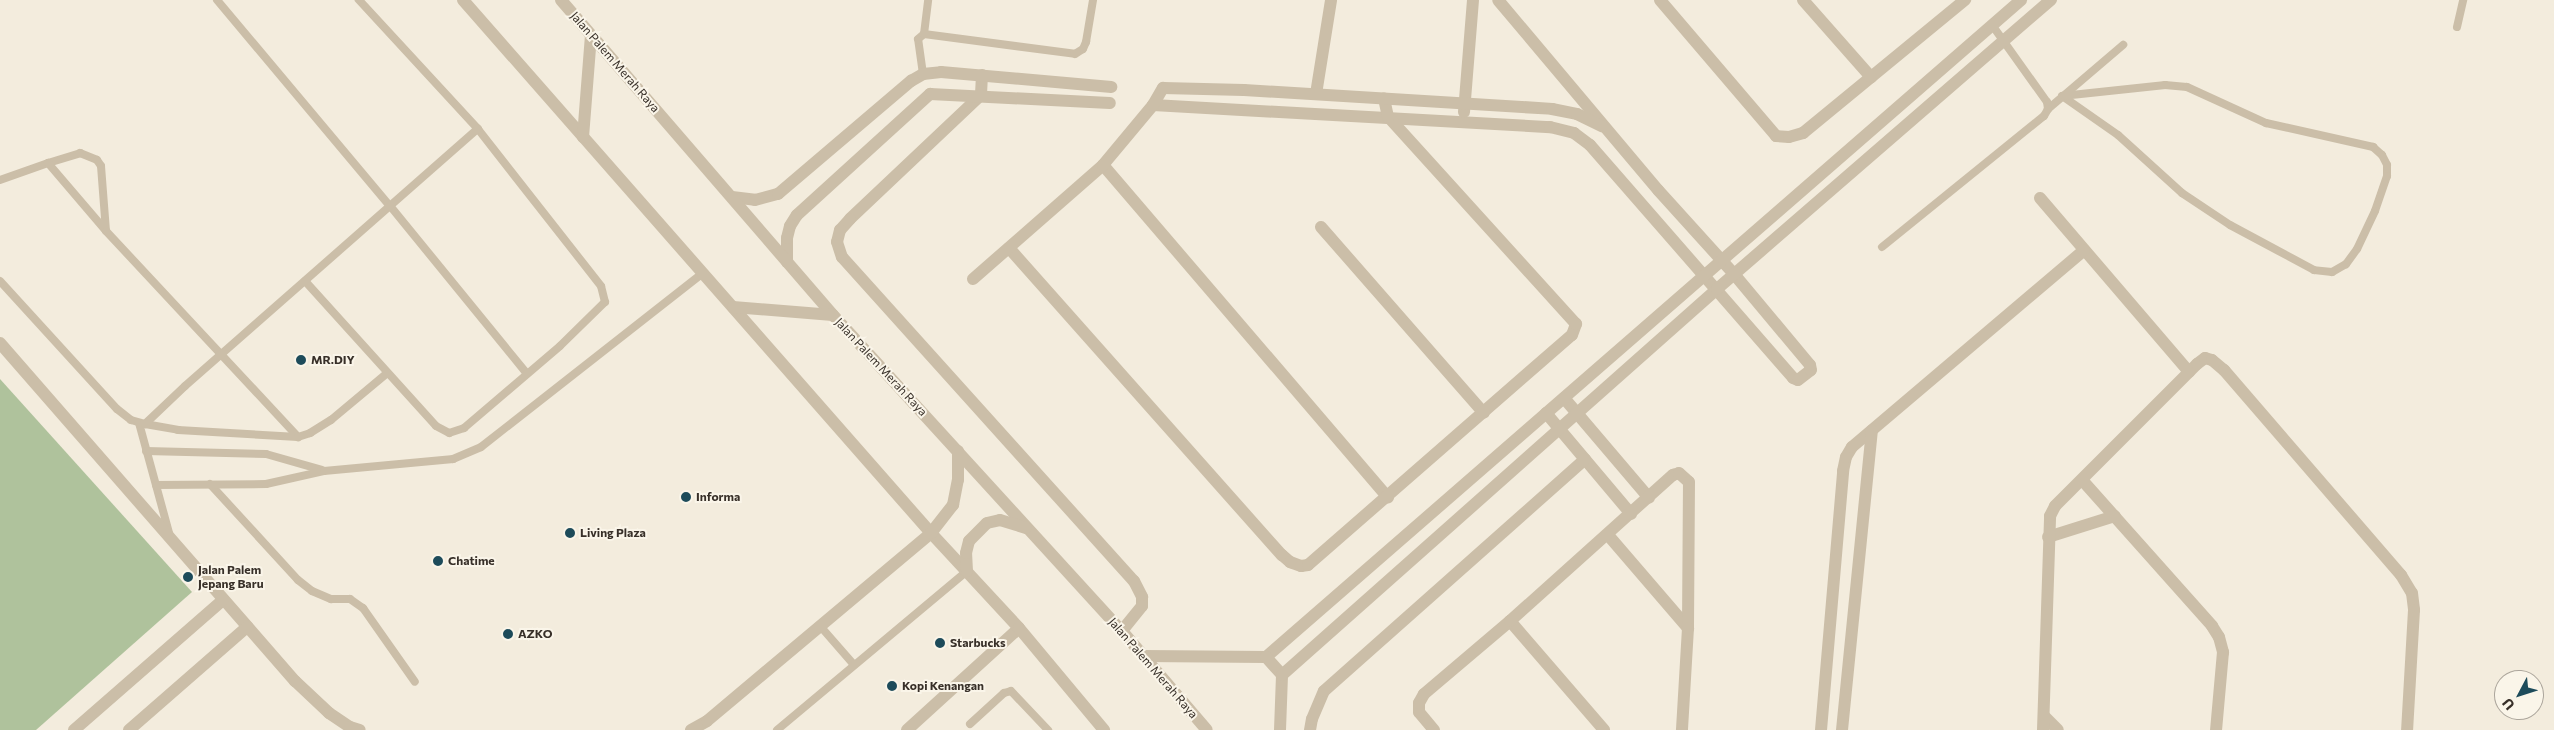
<!DOCTYPE html>
<style>
body{margin:0}
#map{position:relative;width:2554px;height:730px;overflow:hidden;background:#f3ecdd;font-family:Commissioner,sans-serif}
div>[style]{position:absolute}
[style*='--x']{left:calc(var(--x)*1px);top:calc(var(--y)*1px);width:calc(var(--w)*1px);rotate:calc(var(--a)*1deg)}
.green>*{inset:0;background:#afc29c}
.service>*{height:8px;margin:-4px;padding:0 4px;transform-origin:4px;border-radius:4px;background:#cbbea8}
.minor>*{height:12px;margin:-6px;padding:0 6px;transform-origin:6px;border-radius:6px;background:#cbbea8}
.tertiary>*{height:12px;margin:-6px;padding:0 6px;transform-origin:6px;border-radius:6px;background:#cbbea8}
.dots>*{width:14px;height:14px;translate:-50% -50%;box-sizing:border-box;border:2px solid #faf5e9;border-radius:50%}
span{translate:-50% -50%;white-space:nowrap;text-align:center;line-height:1.15;-webkit-text-stroke:4px #faf5e9;paint-order:stroke}
.street-label{font-size:12px;color:#383029}
.poi-label{font-size:12px;color:#383029;font-weight:700}
.left{translate:0 -50%;text-align:left}
.north{position:absolute;left:2494px;top:670px;width:50px;height:50px;box-sizing:border-box;background:#faf5e9;border:1px solid #aca69c;border-radius:50%;rotate:230deg;font-size:14px;font-weight:700;line-height:20px;text-align:center;color:#383029}
.north::after{content:'';display:block;margin:auto;width:18px;height:22px;background:#1d4b5a;clip-path:polygon(50% 0,100% 100%,50% 72%,0 100%)}
</style>
<div id="map">
<div class="green">
<div style="clip-path:polygon(0 379px,192px 592px,36px 730px,0 730px)"></div>
</div>
<div class="service">
<div style="--x:217;--y:0;--w:270;--a:50"></div>
<div style="--x:391;--y:207;--w:215;--a:50.8"></div>
<div style="--x:2457;--y:27;--w:28;--a:-77"></div>
<div style="--x:924;--y:34;--w:34;--a:-83"></div>
<div style="--x:923;--y:74;--w:35;--a:-98"></div>
<div style="--x:918;--y:39;--w:8;--a:-40"></div>
<div style="--x:924;--y:34;--w:152;--a:7.5"></div>
<div style="--x:1075;--y:54;--w:9;--a:-32"></div>
<div style="--x:1083;--y:49;--w:8;--a:-67"></div>
<div style="--x:1086;--y:42;--w:43;--a:-80.5"></div>
<div style="--x:2165;--y:85;--w:22;--a:5"></div>
<div style="--x:2187;--y:87;--w:87;--a:24.5"></div>
<div style="--x:2266;--y:123;--w:110;--a:12.6"></div>
<div style="--x:2373;--y:147;--w:12;--a:42"></div>
<div style="--x:2382;--y:155;--w:11;--a:63"></div>
<div style="--x:2387;--y:165;--w:11;--a:90"></div>
<div style="--x:2387;--y:176;--w:37;--a:109"></div>
<div style="--x:2375;--y:211;--w:42;--a:115.3"></div>
<div style="--x:2357;--y:249;--w:19;--a:126"></div>
<div style="--x:2346;--y:264;--w:16;--a:150"></div>
<div style="--x:2332;--y:272;--w:18;--a:-174"></div>
<div style="--x:2314;--y:270;--w:95;--a:-151.8"></div>
<div style="--x:2230;--y:225;--w:58;--a:-146.3"></div>
<div style="--x:2182;--y:193;--w:86;--a:-137.8"></div>
<div style="--x:2118;--y:135;--w:68;--a:-145.1"></div>
<div style="--x:2062;--y:96;--w:104;--a:-6.1"></div>
<div style="--x:2048;--y:109;--w:99;--a:-40.5"></div>
<div style="--x:48;--y:163;--w:34;--a:-17"></div>
<div style="--x:80;--y:153;--w:18;--a:22"></div>
<div style="--x:97;--y:160;--w:7;--a:56"></div>
<div style="--x:101;--y:166;--w:65;--a:85.6"></div>
<div style="--x:0;--y:180;--w:51;--a:-19.5"></div>
<div style="--x:48;--y:163;--w:89;--a:49.5"></div>
<div style="--x:106;--y:231;--w:282;--a:47"></div>
<div style="--x:1882;--y:247;--w:208;--a:-39"></div>
<div style="--x:2044;--y:116;--w:8;--a:-60"></div>
<div style="--x:2048;--y:109;--w:7;--a:-98"></div>
<div style="--x:2047;--y:102;--w:95;--a:-125.5"></div>
<div style="--x:0;--y:281;--w:173;--a:47.6"></div>
<div style="--x:117;--y:409;--w:18;--a:38"></div>
<div style="--x:131;--y:420;--w:15;--a:16"></div>
<div style="--x:145;--y:424;--w:34;--a:10"></div>
<div style="--x:178;--y:430;--w:120;--a:3.3"></div>
<div style="--x:298;--y:437;--w:13;--a:-18"></div>
<div style="--x:310;--y:433;--w:25;--a:-32"></div>
<div style="--x:331;--y:420;--w:72;--a:-39.9"></div>
<div style="--x:305;--y:281;--w:195;--a:47.9"></div>
<div style="--x:436;--y:426;--w:15;--a:28"></div>
<div style="--x:449;--y:433;--w:16;--a:-18"></div>
<div style="--x:464;--y:428;--w:126;--a:-40.5"></div>
<div style="--x:560;--y:346;--w:63;--a:-44.4"></div>
<div style="--x:605;--y:302;--w:16;--a:-104"></div>
<div style="--x:601;--y:286;--w:199;--a:-128.1"></div>
<div style="--x:478;--y:129;--w:176;--a:-132.7"></div>
<div style="--x:139;--y:423;--w:114;--a:74.7"></div>
<div style="--x:145;--y:424;--w:55;--a:-43.5"></div>
<div style="--x:185;--y:386;--w:390;--a:-41.3"></div>
<div style="--x:146;--y:451;--w:120;--a:1.4"></div>
<div style="--x:266;--y:454;--w:58;--a:15.9"></div>
<div style="--x:210;--y:484;--w:130;--a:47.5"></div>
<div style="--x:298;--y:580;--w:18;--a:38"></div>
<div style="--x:312;--y:591;--w:21;--a:23"></div>
<div style="--x:331;--y:599;--w:19;--a:0"></div>
<div style="--x:350;--y:599;--w:16;--a:35"></div>
<div style="--x:363;--y:608;--w:90;--a:54.9"></div>
<div style="--x:156;--y:485;--w:110;--a:-0.5"></div>
<div style="--x:266;--y:484;--w:59;--a:-12.6"></div>
<div style="--x:324;--y:471;--w:130;--a:-5.3"></div>
<div style="--x:453;--y:459;--w:30;--a:-23"></div>
<div style="--x:481;--y:447;--w:282;--a:-38.1"></div>
<div style="--x:821;--y:627;--w:50;--a:49"></div>
<div style="--x:970;--y:724;--w:46;--a:-42.4"></div>
<div style="--x:1004;--y:693;--w:7;--a:-16"></div>
<div style="--x:1011;--y:691;--w:54;--a:46.5"></div>
<div style="--x:777;--y:730;--w:248;--a:-39.9"></div>
</div>
<div class="minor">
<div style="--x:463;--y:0;--w:709;--a:48.72"></div>
<div style="--x:1660;--y:0;--w:179;--a:49.5"></div>
<div style="--x:1776;--y:136;--w:13;--a:4"></div>
<div style="--x:1789;--y:137;--w:15;--a:-16"></div>
<div style="--x:1803;--y:133;--w:210;--a:-39.4"></div>
<div style="--x:1803;--y:0;--w:103;--a:48.6"></div>
<div style="--x:982;--y:75;--w:20;--a:93"></div>
<div style="--x:981;--y:95;--w:180;--a:136.6"></div>
<div style="--x:850;--y:219;--w:15;--a:132"></div>
<div style="--x:840;--y:230;--w:12;--a:104"></div>
<div style="--x:837;--y:242;--w:16;--a:72"></div>
<div style="--x:842;--y:257;--w:436;--a:48"></div>
<div style="--x:1134;--y:581;--w:18;--a:63"></div>
<div style="--x:1142;--y:597;--w:9;--a:90"></div>
<div style="--x:1142;--y:606;--w:32;--a:129"></div>
<div style="--x:1316;--y:94;--w:95;--a:-80.9"></div>
<div style="--x:1153;--y:105;--w:398;--a:3.2"></div>
<div style="--x:1550;--y:127;--w:25;--a:14"></div>
<div style="--x:1574;--y:133;--w:20;--a:37"></div>
<div style="--x:1590;--y:145;--w:309;--a:48.9"></div>
<div style="--x:1793;--y:378;--w:5;--a:22"></div>
<div style="--x:1798;--y:380;--w:16;--a:-38"></div>
<div style="--x:1811;--y:370;--w:5;--a:-101"></div>
<div style="--x:1810;--y:365;--w:119;--a:-129.9"></div>
<div style="--x:1734;--y:274;--w:113;--a:-132.1"></div>
<div style="--x:1658;--y:190;--w:248;--a:-130.1"></div>
<div style="--x:1464;--y:112;--w:112;--a:-85.4"></div>
<div style="--x:1103;--y:165;--w:438;--a:49.4"></div>
<div style="--x:732;--y:197;--w:23;--a:7"></div>
<div style="--x:755;--y:200;--w:24;--a:-15"></div>
<div style="--x:778;--y:194;--w:175;--a:-40.4"></div>
<div style="--x:911;--y:81;--w:14;--a:-30"></div>
<div style="--x:923;--y:74;--w:18;--a:-6"></div>
<div style="--x:941;--y:72;--w:171;--a:5"></div>
<div style="--x:2040;--y:198;--w:229;--a:49.4"></div>
<div style="--x:1321;--y:227;--w:247;--a:48.8"></div>
<div style="--x:1009;--y:248;--w:411;--a:48.4"></div>
<div style="--x:1282;--y:555;--w:11;--a:41"></div>
<div style="--x:1290;--y:562;--w:12;--a:20"></div>
<div style="--x:1301;--y:566;--w:7;--a:-8"></div>
<div style="--x:1308;--y:565;--w:350;--a:-41.1"></div>
<div style="--x:1572;--y:335;--w:12;--a:-70"></div>
<div style="--x:1576;--y:324;--w:280;--a:-132.2"></div>
<div style="--x:1388;--y:117;--w:19;--a:-102"></div>
<div style="--x:787;--y:262;--w:24;--a:-90"></div>
<div style="--x:787;--y:238;--w:12;--a:-76"></div>
<div style="--x:790;--y:226;--w:13;--a:-58"></div>
<div style="--x:797;--y:215;--w:180;--a:-42.3"></div>
<div style="--x:930;--y:94;--w:180;--a:2.9"></div>
<div style="--x:973;--y:279;--w:173;--a:-41.2"></div>
<div style="--x:1103;--y:165;--w:78;--a:-50.2"></div>
<div style="--x:1153;--y:105;--w:20;--a:-60"></div>
<div style="--x:1163;--y:88;--w:81;--a:1.4"></div>
<div style="--x:1244;--y:90;--w:309;--a:3.5"></div>
<div style="--x:1552;--y:109;--w:25;--a:11"></div>
<div style="--x:1577;--y:114;--w:28;--a:26"></div>
<div style="--x:1564;--y:398;--w:131;--a:49.6"></div>
<div style="--x:1546;--y:413;--w:132;--a:49.9"></div>
<div style="--x:2083;--y:481;--w:194;--a:48.3"></div>
<div style="--x:2212;--y:626;--w:13;--a:58"></div>
<div style="--x:2219;--y:637;--w:16;--a:75"></div>
<div style="--x:2223;--y:652;--w:78;--a:95.1"></div>
<div style="--x:1608;--y:535;--w:123;--a:49.3"></div>
<div style="--x:2048;--y:537;--w:70;--a:-17.4"></div>
<div style="--x:1510;--y:621;--w:144;--a:49.2"></div>
<div style="--x:1143;--y:656;--w:123;--a:0.5"></div>
<div style="--x:1266;--y:657;--w:1001;--a:-41.03"></div>
<div style="--x:1266;--y:657;--w:24;--a:48"></div>
<div style="--x:2045;--y:717;--w:18;--a:45"></div>
<div style="--x:907;--y:730;--w:151;--a:-42.3"></div>
<div style="--x:1280;--y:730;--w:55;--a:-87.9"></div>
<div style="--x:1282;--y:675;--w:582;--a:-41.58"></div>
<div style="--x:1717;--y:289;--w:442;--a:-40.9"></div>
<div style="--x:1310;--y:730;--w:11;--a:-80"></div>
<div style="--x:1312;--y:719;--w:30;--a:-67"></div>
<div style="--x:1324;--y:691;--w:349;--a:-41.6"></div>
<div style="--x:1434;--y:730;--w:23;--a:-130"></div>
<div style="--x:1419;--y:712;--w:9;--a:-90"></div>
<div style="--x:1419;--y:703;--w:10;--a:-61"></div>
<div style="--x:1424;--y:694;--w:113;--a:-40.3"></div>
<div style="--x:1510;--y:621;--w:219;--a:-41.9"></div>
<div style="--x:1673;--y:475;--w:6;--a:-18"></div>
<div style="--x:1679;--y:473;--w:13;--a:42"></div>
<div style="--x:1689;--y:482;--w:146;--a:90.4"></div>
<div style="--x:1688;--y:628;--w:102;--a:93.4"></div>
<div style="--x:1821;--y:730;--w:260;--a:-85.1"></div>
<div style="--x:1843;--y:471;--w:14;--a:-78"></div>
<div style="--x:1846;--y:457;--w:12;--a:-59"></div>
<div style="--x:1852;--y:447;--w:304;--a:-40.3"></div>
<div style="--x:1842;--y:730;--w:301;--a:-84.3"></div>
<div style="--x:2043;--y:730;--w:214;--a:-88.1"></div>
<div style="--x:2050;--y:516;--w:11;--a:-63"></div>
<div style="--x:2055;--y:506;--w:201;--a:-45"></div>
<div style="--x:2197;--y:364;--w:10;--a:-37"></div>
<div style="--x:2205;--y:358;--w:7;--a:16"></div>
<div style="--x:2212;--y:360;--w:16;--a:40"></div>
<div style="--x:2224;--y:370;--w:271;--a:49.2"></div>
<div style="--x:2401;--y:575;--w:21;--a:59"></div>
<div style="--x:2412;--y:593;--w:17;--a:83"></div>
<div style="--x:2414;--y:610;--w:120;--a:93.3"></div>
</div>
<div class="tertiary">
<div style="--x:561;--y:0;--w:416;--a:49.2"></div>
<div style="--x:833;--y:315;--w:428;--a:47.6"></div>
<div style="--x:1122;--y:631;--w:130;--a:49.4"></div>
<div style="--x:583;--y:137;--w:102;--a:-85.5"></div>
<div style="--x:733;--y:307;--w:100;--a:4.6"></div>
<div style="--x:0;--y:343;--w:449;--a:48.9"></div>
<div style="--x:295;--y:681;--w:47;--a:43.3"></div>
<div style="--x:329;--y:713;--w:25;--a:34"></div>
<div style="--x:350;--y:727;--w:10;--a:17"></div>
<div style="--x:931;--y:533;--w:129;--a:47.2"></div>
<div style="--x:1019;--y:628;--w:133;--a:50.2"></div>
<div style="--x:967;--y:571;--w:18;--a:-93"></div>
<div style="--x:966;--y:553;--w:12;--a:-76"></div>
<div style="--x:969;--y:541;--w:25;--a:-45"></div>
<div style="--x:987;--y:523;--w:13;--a:-13"></div>
<div style="--x:1000;--y:520;--w:27;--a:17"></div>
<div style="--x:74;--y:730;--w:198;--a:-41.1"></div>
<div style="--x:129;--y:730;--w:157;--a:-41.1"></div>
<div style="--x:691;--y:730;--w:18;--a:-29"></div>
<div style="--x:707;--y:721;--w:292;--a:-40"></div>
<div style="--x:931;--y:533;--w:36;--a:-52"></div>
<div style="--x:953;--y:505;--w:25;--a:-79"></div>
<div style="--x:958;--y:480;--w:29;--a:-90"></div>
</div>
<div class="dots">
<div style="left:301px;top:360px;background:#1d4b5a"></div>
<div style="left:686px;top:497px;background:#1d4b5a"></div>
<div style="left:570px;top:533px;background:#1d4b5a"></div>
<div style="left:438px;top:561px;background:#1d4b5a"></div>
<div style="left:188px;top:577px;background:#1d4b5a"></div>
<div style="left:508px;top:634px;background:#1d4b5a"></div>
<div style="left:940px;top:643px;background:#1d4b5a"></div>
<div style="left:892px;top:686px;background:#1d4b5a"></div>
</div>
<div class="street-label">
<span style="left:615px;top:62px;rotate:49deg">Jalan Palem Merah Raya</span>
<span style="left:881px;top:367px;rotate:47deg">Jalan Palem Merah Raya</span>
<span style="left:1153px;top:668px;rotate:49deg">Jalan Palem Merah Raya</span>
</div>
<div class="poi-label">
<span class="left" style="left:311px;top:360px">MR.DIY</span>
<span class="left" style="left:696px;top:497px">Informa</span>
<span class="left" style="left:580px;top:533px">Living Plaza</span>
<span class="left" style="left:448px;top:561px">Chatime</span>
<span class="left" style="left:198px;top:577px">Jalan Palem<br>Jepang Baru</span>
<span class="left" style="left:518px;top:634px">AZKO</span>
<span class="left" style="left:950px;top:643px">Starbucks</span>
<span class="left" style="left:902px;top:686px">Kopi Kenangan</span>
</div>
<div class="north">U</div>
</div>
